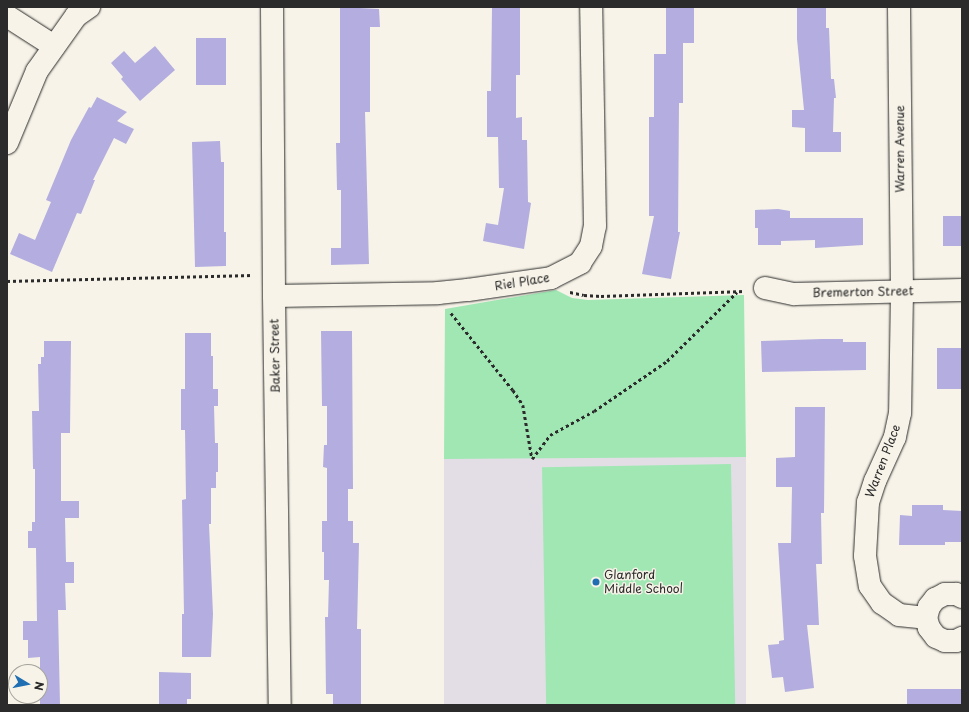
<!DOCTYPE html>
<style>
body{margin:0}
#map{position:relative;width:969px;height:712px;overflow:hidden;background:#f7f3e8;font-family:"Playpen Sans",sans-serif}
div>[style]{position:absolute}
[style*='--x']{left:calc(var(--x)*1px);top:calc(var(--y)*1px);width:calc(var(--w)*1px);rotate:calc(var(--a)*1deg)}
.built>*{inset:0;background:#e3dee5;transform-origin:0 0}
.green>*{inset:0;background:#a0e7b4;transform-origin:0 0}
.building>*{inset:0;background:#b3aedf;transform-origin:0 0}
.path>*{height:2.5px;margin-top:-1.25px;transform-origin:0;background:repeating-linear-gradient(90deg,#2b2b2b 0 3px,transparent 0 6px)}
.roads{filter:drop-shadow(0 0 1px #2b2b2b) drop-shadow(0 0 1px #2b2b2b)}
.minor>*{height:22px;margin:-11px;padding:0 11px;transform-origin:11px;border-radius:11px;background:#f7f3e8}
.dots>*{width:11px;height:11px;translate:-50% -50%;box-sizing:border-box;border:2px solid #f7f3e8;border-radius:50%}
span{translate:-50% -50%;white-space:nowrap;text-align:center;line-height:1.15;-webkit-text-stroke:3px #f7f3e8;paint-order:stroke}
.street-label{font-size:12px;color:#2b2b2b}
.poi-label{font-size:12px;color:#2b2b2b}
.left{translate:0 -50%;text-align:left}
.frame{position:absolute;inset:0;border:8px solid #2b2b2b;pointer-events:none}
.north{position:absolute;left:8px;top:664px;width:40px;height:40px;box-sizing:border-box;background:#f7f3e8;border:1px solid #a5a39c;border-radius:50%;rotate:100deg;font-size:11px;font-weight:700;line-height:16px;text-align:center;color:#2b2b2b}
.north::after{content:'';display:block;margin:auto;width:14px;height:18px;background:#1f6fb2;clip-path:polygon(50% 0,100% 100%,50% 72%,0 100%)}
</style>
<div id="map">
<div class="built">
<div style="left:746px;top:457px;width:248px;height:302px;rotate:90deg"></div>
</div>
<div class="green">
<div style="clip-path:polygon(556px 290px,572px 298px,588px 300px,744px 295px,746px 457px,444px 459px,445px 309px)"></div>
<div style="left:731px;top:464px;width:241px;height:189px;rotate:89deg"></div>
</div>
<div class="building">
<div style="clip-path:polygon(340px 7px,379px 9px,380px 27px,370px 27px,370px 112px,365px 112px,369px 264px,331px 265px,331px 248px,341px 248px,341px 190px,337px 190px,336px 143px,340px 143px)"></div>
<div style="clip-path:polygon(492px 7px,520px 7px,520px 75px,516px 75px,516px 118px,522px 117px,522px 140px,527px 140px,528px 202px,531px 203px,524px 249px,483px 241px,486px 223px,498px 225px,504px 188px,499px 188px,498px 137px,487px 137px,487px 91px,491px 91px)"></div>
<div style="clip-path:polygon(666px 7px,694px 7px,694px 43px,683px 43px,683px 103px,679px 103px,678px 232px,680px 232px,671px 279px,642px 274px,654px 216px,649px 216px,649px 117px,654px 117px,654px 54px,666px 54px)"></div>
<div style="clip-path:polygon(797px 7px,826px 7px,826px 28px,829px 28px,831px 79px,834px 79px,836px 98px,834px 98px,833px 132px,841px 132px,841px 152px,805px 152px,805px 128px,792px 127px,792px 110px,804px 110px,797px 39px)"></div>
<div style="left:196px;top:38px;width:30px;height:47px"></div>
<div style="clip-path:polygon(155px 46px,175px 70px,140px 101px,121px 79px,123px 77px,111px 63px,124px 51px,135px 63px)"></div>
<div style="clip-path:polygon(97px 97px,127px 112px,117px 121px,134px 129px,126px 144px,114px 138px,93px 180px,95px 180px,81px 214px,77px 213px,52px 272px,10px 254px,19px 233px,35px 240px,51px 202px,46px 200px,71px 140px,89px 107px,91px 108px)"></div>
<div style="clip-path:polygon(220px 141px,221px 162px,224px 162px,224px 232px,226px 232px,226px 266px,195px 267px,192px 142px)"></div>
<div style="clip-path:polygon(778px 209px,790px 211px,790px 218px,863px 218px,863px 245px,815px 248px,815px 240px,781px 241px,781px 245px,758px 245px,758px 228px,755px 228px,755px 210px)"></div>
<div style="left:943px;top:216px;width:19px;height:30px"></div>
<div style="clip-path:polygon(321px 331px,352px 331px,353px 489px,348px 489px,348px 521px,353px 521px,353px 543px,359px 543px,357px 629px,361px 629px,361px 705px,333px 705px,333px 694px,326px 694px,325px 617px,328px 617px,329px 580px,324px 580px,324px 552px,322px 552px,322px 521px,327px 521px,327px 468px,323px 467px,324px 445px,327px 445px,327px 406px,322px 406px)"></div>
<div style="clip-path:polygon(185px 333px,211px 333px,211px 356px,213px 356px,213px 389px,218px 389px,218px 406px,214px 406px,215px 443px,218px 443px,218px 472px,216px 472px,216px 488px,211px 488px,211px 524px,209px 524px,213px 614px,211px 657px,182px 657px,182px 614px,184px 614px,182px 500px,186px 499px,185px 430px,181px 430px,181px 389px,185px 389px)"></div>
<div style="clip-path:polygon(822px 339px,843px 339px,843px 342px,866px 342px,866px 370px,762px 372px,761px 341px)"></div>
<div style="clip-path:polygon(44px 341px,71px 341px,70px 433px,61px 433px,61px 501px,79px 501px,79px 518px,65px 518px,66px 562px,74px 562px,74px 583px,65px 583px,66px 610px,58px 610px,60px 705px,40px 705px,40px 657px,28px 658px,28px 640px,23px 640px,23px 621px,37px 621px,36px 548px,28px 548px,28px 531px,32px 531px,32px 522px,35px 522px,35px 469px,33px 469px,32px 411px,39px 411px,38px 364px,41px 364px,41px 357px,44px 357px)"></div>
<div style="left:937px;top:348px;width:25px;height:41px"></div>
<div style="clip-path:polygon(795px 407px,825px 407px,824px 513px,821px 513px,822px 564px,816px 564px,819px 625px,807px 625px,814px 688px,785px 692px,783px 677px,772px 678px,768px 645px,779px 644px,779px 641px,784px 640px,778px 543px,791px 543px,792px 487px,776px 487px,776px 458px,795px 457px)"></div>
<div style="clip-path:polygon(912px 505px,943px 505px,943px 510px,962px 511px,962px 542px,945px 542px,945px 545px,899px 545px,900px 515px,912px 516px)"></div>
<div style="clip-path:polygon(159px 672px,191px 673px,191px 699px,187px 699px,187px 705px,159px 705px)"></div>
<div style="left:962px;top:689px;width:16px;height:55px;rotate:90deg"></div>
</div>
<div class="path">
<div style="--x:7;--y:281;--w:246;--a:-1.4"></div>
<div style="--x:570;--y:292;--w:14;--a:12"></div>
<div style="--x:584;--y:295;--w:17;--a:3"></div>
<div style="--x:601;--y:296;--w:144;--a:-2"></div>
<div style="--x:451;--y:313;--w:99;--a:51.2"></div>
<div style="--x:513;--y:390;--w:18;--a:56"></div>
<div style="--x:523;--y:405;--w:54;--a:80.4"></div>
<div style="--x:532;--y:459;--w:30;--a:-53"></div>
<div style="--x:550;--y:435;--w:50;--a:-28.6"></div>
<div style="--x:594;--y:411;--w:88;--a:-34.4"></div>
<div style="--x:667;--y:361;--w:98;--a:-44.6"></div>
</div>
<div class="roads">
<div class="minor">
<div style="--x:272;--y:7;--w:289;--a:89.6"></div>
<div style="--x:274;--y:296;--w:409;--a:89.2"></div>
<div style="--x:899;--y:7;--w:284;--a:89.4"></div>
<div style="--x:902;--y:291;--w:122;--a:90.9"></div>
<div style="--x:900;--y:413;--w:25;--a:102"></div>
<div style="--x:895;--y:437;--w:48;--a:114.4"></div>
<div style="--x:875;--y:481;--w:22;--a:108"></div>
<div style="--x:868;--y:502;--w:54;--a:93.2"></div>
<div style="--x:865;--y:556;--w:30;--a:81"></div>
<div style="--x:870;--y:586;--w:21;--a:55"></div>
<div style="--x:882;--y:603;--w:21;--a:35"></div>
<div style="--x:899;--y:615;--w:27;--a:6"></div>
<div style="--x:7;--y:16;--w:56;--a:32.6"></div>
<div style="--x:7;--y:143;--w:78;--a:-67.4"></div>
<div style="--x:37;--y:71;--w:67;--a:-54.7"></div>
<div style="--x:76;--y:16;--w:16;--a:-35"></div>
<div style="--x:765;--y:288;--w:30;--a:12"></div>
<div style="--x:794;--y:294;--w:168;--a:-1.4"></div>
<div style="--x:274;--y:296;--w:164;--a:-1"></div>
<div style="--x:438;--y:293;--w:30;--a:-6"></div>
<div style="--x:468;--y:290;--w:84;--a:-8.2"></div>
<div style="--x:551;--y:278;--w:33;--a:-27"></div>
<div style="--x:580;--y:263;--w:20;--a:-57"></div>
<div style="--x:591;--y:246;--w:20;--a:-79"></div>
<div style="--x:595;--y:226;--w:219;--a:-91"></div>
<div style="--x:962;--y:597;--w:7;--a:-153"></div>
<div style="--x:956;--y:594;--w:11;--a:180"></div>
<div style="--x:945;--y:594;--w:11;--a:153"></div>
<div style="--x:935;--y:599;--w:10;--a:127"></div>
<div style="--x:929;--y:607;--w:11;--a:105"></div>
<div style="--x:926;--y:618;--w:10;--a:73"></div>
<div style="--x:929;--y:628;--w:11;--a:52"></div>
<div style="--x:936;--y:637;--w:10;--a:24"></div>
<div style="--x:945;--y:641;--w:11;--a:0"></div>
<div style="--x:956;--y:641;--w:7;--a:-27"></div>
</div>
</div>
<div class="dots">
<div style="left:596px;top:582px;background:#1f6fb2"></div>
</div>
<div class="street-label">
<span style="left:900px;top:149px;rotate:-90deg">Warren Avenue</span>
<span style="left:522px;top:282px;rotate:-9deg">Riel Place</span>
<span style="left:863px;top:292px;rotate:-1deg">Bremerton Street</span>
<span style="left:275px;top:356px;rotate:-91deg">Baker Street</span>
<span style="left:883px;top:461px;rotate:-69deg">Warren Place</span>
</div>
<div class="poi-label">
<span class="left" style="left:604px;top:582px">Glanford<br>Middle School</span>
</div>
<div class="frame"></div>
<div class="north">N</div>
</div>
